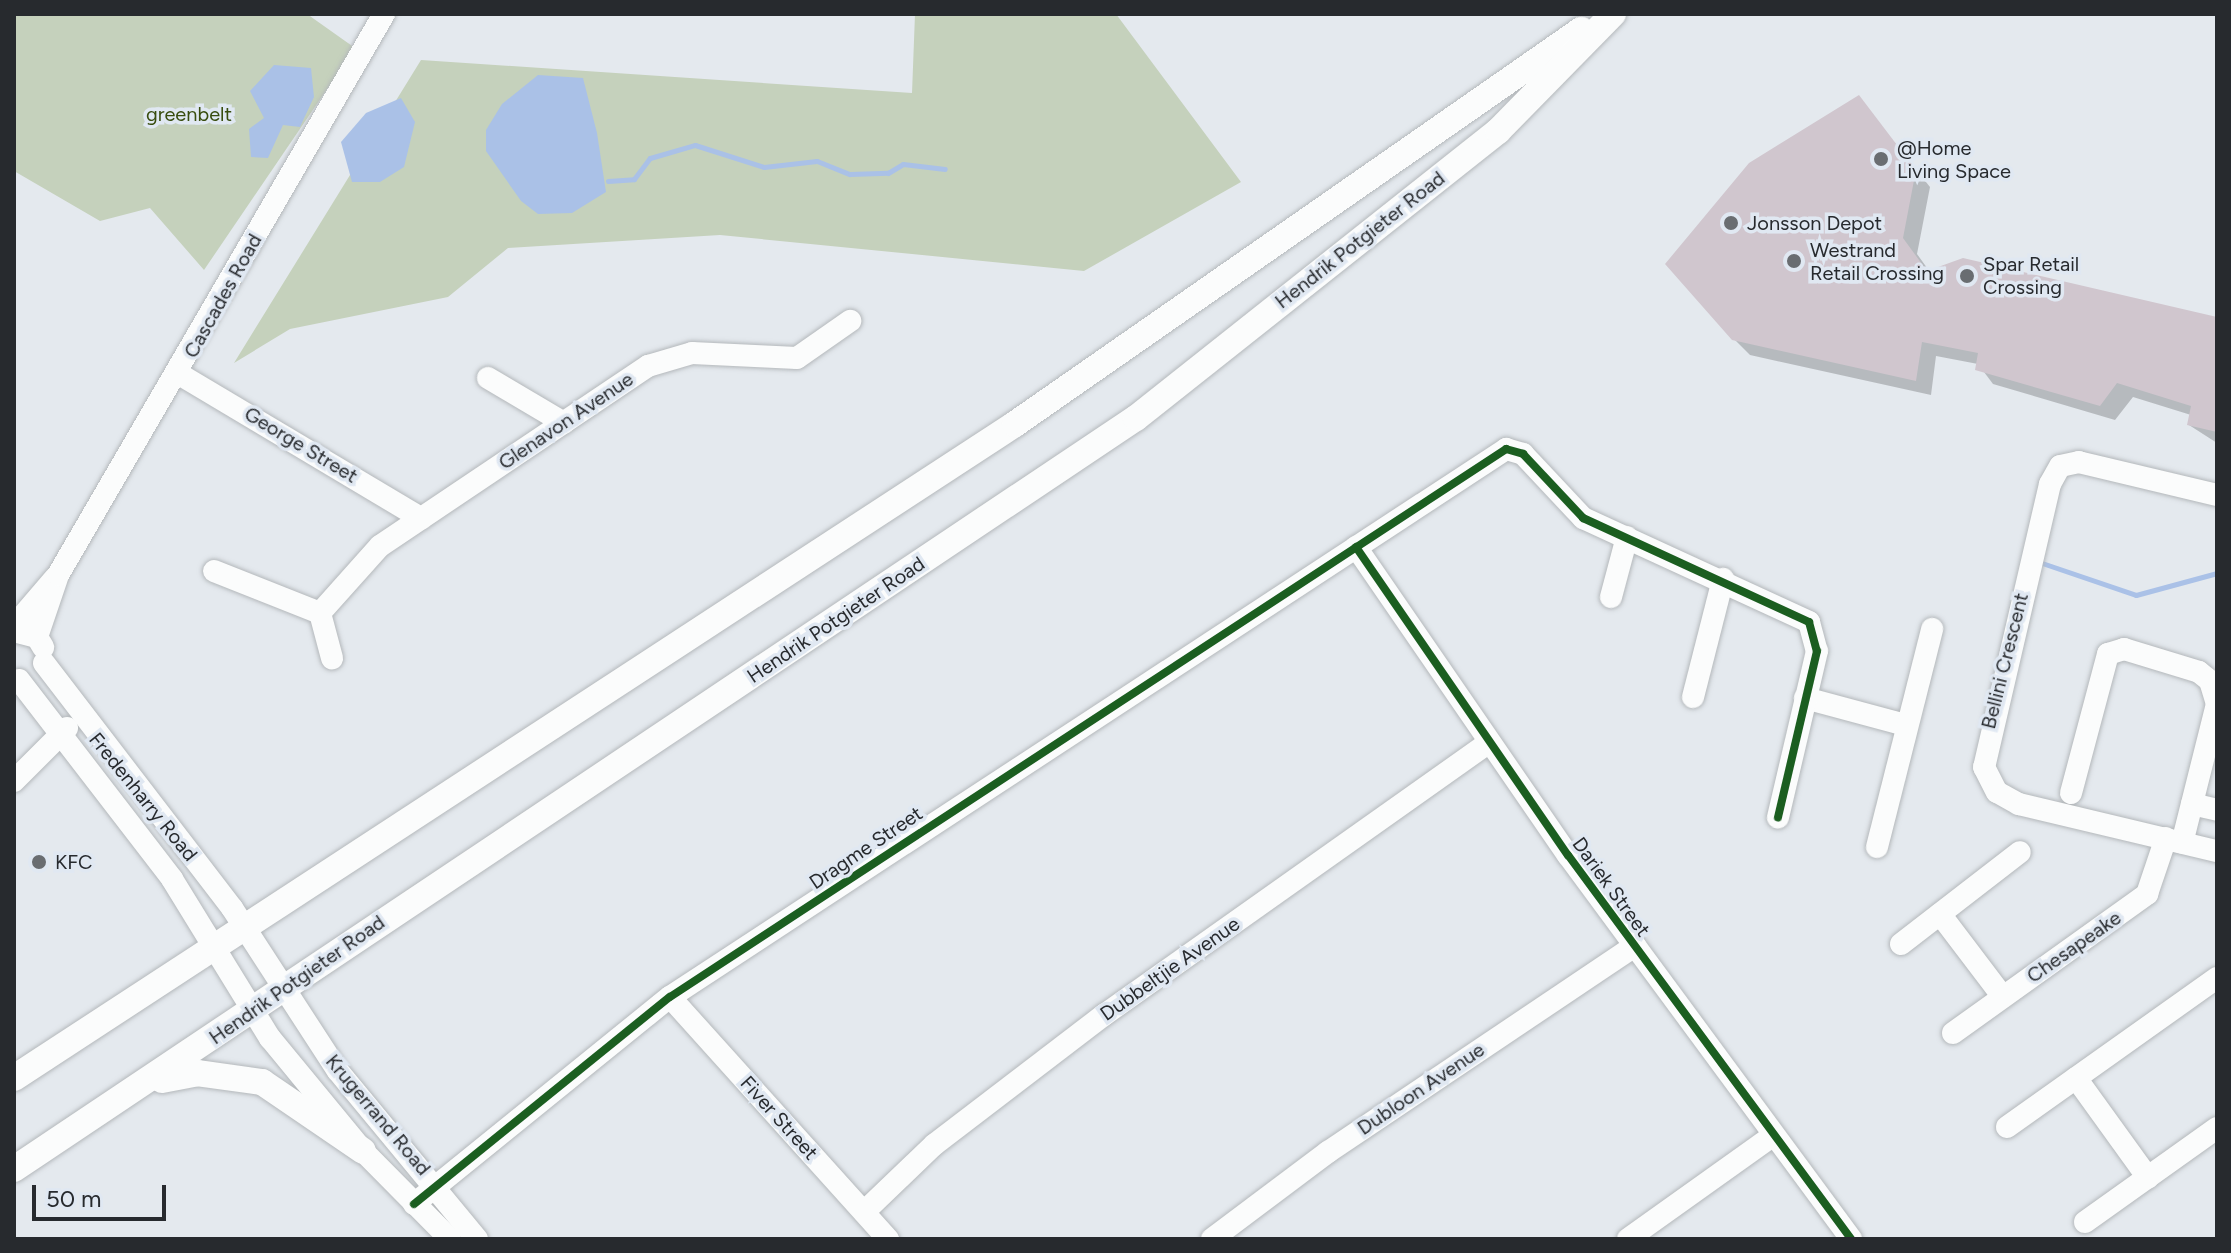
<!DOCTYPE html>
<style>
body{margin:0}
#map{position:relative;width:2231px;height:1253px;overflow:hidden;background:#e4e9ee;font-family:Figtree,sans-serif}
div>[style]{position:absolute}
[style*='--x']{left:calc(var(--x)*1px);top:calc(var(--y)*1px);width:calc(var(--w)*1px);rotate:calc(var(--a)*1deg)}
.green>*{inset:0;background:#c5d1bc}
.water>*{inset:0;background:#aac1e7}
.shadow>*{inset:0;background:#0003}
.stream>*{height:5px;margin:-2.5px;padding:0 2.5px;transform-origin:2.5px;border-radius:2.5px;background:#aac1e7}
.building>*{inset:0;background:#d0c6ce}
.roads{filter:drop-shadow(0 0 2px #b4b8bb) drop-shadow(0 0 2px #b4b8bb)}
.minor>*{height:22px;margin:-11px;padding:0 11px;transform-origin:11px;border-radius:11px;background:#fbfcfc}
.major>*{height:26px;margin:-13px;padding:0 13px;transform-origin:13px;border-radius:13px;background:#fbfcfc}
.cycleway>*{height:8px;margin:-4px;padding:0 4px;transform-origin:4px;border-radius:4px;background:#1b5e20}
.dots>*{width:22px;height:22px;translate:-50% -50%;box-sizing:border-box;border:4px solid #e0e8f2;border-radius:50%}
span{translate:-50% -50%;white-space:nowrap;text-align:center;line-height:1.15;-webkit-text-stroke:7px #e0e8f2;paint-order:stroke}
.park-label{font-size:20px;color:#384d0e}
.poi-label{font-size:20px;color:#272a2e}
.left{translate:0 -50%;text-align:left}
.street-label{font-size:20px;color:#272a2e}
.frame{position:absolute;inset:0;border:16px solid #272a2e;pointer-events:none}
.scale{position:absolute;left:32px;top:1185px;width:134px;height:36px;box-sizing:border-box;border:4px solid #272a2e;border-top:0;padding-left:10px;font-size:24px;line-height:28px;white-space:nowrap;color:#272a2e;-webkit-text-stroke:6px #e0e8f2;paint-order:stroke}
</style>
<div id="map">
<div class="green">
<div style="clip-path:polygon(14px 14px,307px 14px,355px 48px,204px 270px,150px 208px,100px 221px,14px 171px)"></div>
<div style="clip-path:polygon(915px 14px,1116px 14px,1241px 182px,1084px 271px,720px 235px,508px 248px,448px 297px,290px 329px,234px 363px,421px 60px,912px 93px)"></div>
</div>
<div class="water">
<div style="clip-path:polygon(274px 65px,311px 68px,314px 97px,300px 127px,283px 125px,268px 158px,251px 157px,249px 129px,264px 118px,250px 91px)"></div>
<div style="clip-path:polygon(538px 75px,583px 78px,597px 133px,606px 192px,572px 213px,538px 214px,521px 201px,486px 151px,486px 130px,502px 104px)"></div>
<div style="clip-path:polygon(401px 98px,415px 122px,404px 167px,380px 182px,352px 182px,341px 142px,366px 113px)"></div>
</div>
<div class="shadow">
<div style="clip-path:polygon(1858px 97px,1930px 187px,1917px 254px,1930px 272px,2217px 319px,2217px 443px,2189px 425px,2191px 415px,2133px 397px,2115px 420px,1993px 384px,1978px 364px,1936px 356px,1931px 395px,1750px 355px,1734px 339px)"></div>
</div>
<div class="stream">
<div style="--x:608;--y:181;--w:26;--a:-4"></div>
<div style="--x:634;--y:179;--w:26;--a:-53"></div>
<div style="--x:650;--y:158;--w:47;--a:-16.1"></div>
<div style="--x:695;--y:145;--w:72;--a:17.7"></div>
<div style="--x:764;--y:167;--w:53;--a:-6.5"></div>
<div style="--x:817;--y:161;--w:35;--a:22"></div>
<div style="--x:850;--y:174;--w:38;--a:-2"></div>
<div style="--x:888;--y:173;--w:17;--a:-31"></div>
<div style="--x:903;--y:164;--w:42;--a:6.8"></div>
<div style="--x:2042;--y:563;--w:99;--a:18.8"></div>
<div style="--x:2136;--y:595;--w:84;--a:-15.2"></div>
</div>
<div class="building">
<div style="clip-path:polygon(1859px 95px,1916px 170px,1903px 238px,1927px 271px,1963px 258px,2217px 317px,2217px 432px,2187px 425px,2191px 406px,2117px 383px,2100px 406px,1975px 370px,1978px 353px,1922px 342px,1916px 381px,1732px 340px,1665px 264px,1749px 163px)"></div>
</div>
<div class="roads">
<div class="minor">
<div style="--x:179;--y:374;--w:282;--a:30.8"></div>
<div style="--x:488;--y:378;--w:88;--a:30.6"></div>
<div style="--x:2217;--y:495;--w:142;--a:-166.6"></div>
<div style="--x:2079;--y:462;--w:19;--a:168"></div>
<div style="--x:2060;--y:466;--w:21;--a:119"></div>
<div style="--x:2050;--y:484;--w:291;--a:103.1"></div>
<div style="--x:1984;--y:767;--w:28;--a:63"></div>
<div style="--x:1997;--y:792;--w:25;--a:29"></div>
<div style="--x:2019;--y:804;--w:204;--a:13.4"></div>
<div style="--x:1356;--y:547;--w:374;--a:55.5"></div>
<div style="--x:1568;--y:855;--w:477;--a:53.6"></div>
<div style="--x:214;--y:571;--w:114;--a:21.6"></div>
<div style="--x:1611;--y:597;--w:62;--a:-75.1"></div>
<div style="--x:320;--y:613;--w:90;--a:-48.2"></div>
<div style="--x:380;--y:546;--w:323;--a:-33.9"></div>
<div style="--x:648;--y:366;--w:46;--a:-16.5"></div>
<div style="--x:692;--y:353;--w:105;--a:2.7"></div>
<div style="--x:797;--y:358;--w:65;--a:-34.9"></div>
<div style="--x:320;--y:613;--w:47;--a:75.1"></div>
<div style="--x:14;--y:626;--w:63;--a:-49.5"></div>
<div style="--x:14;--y:631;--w:24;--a:15"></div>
<div style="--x:37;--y:637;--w:12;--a:59"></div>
<div style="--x:37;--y:637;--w:65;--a:-71.3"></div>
<div style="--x:58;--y:575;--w:649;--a:-59.84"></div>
<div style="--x:44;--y:663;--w:309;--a:52.5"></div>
<div style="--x:232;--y:908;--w:194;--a:57"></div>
<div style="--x:338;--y:1071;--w:218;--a:50.4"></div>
<div style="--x:19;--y:680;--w:251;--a:52.4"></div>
<div style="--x:172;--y:879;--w:187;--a:58.4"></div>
<div style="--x:270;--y:1038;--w:146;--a:50.5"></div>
<div style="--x:363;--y:1151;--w:124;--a:45.3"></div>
<div style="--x:1693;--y:697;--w:122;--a:-75.7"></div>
<div style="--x:1805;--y:698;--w:105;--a:15"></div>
<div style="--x:14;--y:781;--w:75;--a:-45"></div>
<div style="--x:2071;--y:793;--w:144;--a:-75.1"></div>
<div style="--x:2108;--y:654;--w:17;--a:-17"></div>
<div style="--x:2124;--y:649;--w:78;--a:17"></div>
<div style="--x:2199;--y:672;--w:14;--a:39"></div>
<div style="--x:2210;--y:681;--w:24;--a:73"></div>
<div style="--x:2217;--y:704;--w:143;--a:104.1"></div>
<div style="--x:2192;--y:804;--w:26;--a:13"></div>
<div style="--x:1877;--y:847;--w:225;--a:-75.8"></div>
<div style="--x:1940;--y:914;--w:104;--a:52.8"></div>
<div style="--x:1901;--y:944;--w:150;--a:-37.7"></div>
<div style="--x:670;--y:997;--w:326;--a:48"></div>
<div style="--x:1953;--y:1033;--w:239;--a:-35.6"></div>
<div style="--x:2147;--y:894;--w:59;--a:-71.3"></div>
<div style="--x:2076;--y:1078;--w:123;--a:54.2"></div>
<div style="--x:2007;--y:1127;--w:257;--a:-35.4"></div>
<div style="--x:414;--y:1204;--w:329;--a:-39"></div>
<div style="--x:670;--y:997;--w:1000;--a:-33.24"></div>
<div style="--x:1506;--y:449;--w:18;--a:16"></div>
<div style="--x:1523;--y:454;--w:88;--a:46.8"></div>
<div style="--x:1583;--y:518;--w:249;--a:24.7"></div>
<div style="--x:1809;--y:622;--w:30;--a:75"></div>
<div style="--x:1817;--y:651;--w:171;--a:103.2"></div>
<div style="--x:864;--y:1212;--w:98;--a:-43.8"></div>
<div style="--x:935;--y:1144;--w:213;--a:-37.4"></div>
<div style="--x:1104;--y:1015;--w:472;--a:-35.3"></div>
<div style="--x:2085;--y:1222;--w:162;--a:-35.5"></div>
<div style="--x:1212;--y:1239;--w:145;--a:-36.9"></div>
<div style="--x:1328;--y:1152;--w:370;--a:-33.9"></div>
<div style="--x:1628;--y:1239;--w:176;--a:-35.5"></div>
</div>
<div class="major">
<div style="--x:14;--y:1078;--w:1196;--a:-33.16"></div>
<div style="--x:1015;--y:424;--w:690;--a:-34.84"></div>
<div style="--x:162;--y:1080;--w:36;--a:-11"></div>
<div style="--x:197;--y:1073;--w:66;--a:7.9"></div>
<div style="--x:262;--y:1082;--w:122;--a:34.3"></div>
<div style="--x:14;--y:1169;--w:1350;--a:-33.8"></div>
<div style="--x:1136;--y:418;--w:462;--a:-38.4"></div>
<div style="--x:1498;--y:131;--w:164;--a:-45.5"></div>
</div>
</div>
<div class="cycleway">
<div style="--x:1356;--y:547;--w:374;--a:55.5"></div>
<div style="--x:1568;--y:855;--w:477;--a:53.6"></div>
<div style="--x:414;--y:1204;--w:329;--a:-39"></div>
<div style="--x:670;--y:997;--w:1000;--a:-33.24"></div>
<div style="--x:1506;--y:449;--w:18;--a:16"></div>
<div style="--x:1523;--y:454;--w:88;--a:46.8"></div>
<div style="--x:1583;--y:518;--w:249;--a:24.7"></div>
<div style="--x:1809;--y:622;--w:30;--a:75"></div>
<div style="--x:1817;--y:651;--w:171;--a:103.2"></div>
</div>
<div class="dots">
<div style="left:1881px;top:159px;background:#696d71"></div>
<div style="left:1731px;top:223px;background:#696d71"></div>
<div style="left:1794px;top:261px;background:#696d71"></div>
<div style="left:1967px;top:276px;background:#696d71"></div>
<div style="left:39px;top:862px;background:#696d71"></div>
</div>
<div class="park-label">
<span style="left:189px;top:114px">greenbelt</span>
</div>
<div class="poi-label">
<span class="left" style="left:1897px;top:160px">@Home<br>Living Space</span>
<span class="left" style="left:1747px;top:223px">Jonsson Depot</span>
<span class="left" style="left:1810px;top:262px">Westrand<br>Retail Crossing</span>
<span class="left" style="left:1983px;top:276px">Spar Retail<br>Crossing</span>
<span class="left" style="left:55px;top:862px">KFC</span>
</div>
<div class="street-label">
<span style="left:1360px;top:240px;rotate:-38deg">Hendrik Potgieter Road</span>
<span style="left:223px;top:296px;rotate:-61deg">Cascades Road</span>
<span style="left:566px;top:421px;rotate:-34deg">Glenavon Avenue</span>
<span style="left:301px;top:445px;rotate:31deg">George Street</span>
<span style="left:836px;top:620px;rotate:-34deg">Hendrik Potgieter Road</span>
<span style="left:2005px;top:661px;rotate:-76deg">Bellini Crescent</span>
<span style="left:143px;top:797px;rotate:51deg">Fredenharry Road</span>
<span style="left:866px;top:848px;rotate:-34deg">Dragme Street</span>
<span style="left:1611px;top:887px;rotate:54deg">Dariek Street</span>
<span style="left:2074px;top:947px;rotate:-35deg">Chesapeake</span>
<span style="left:1170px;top:969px;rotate:-35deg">Dubbeltjie Avenue</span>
<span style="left:297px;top:980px;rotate:-35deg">Hendrik Potgieter Road</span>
<span style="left:1421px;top:1089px;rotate:-34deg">Dubloon Avenue</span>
<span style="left:378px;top:1115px;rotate:50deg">Krugerrand Road</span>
<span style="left:779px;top:1118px;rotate:48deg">Fiver Street</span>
</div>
<div class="frame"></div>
<div class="scale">50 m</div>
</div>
